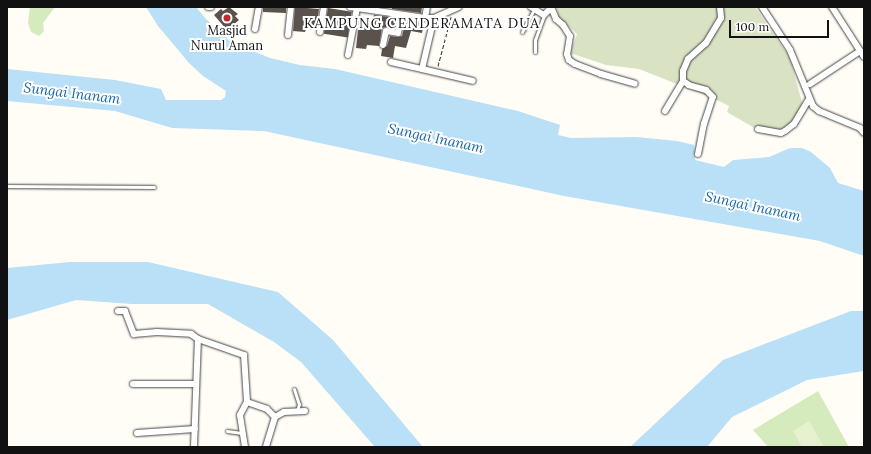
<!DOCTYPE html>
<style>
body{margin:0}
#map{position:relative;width:871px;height:454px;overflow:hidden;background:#fffdf5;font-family:Lora,serif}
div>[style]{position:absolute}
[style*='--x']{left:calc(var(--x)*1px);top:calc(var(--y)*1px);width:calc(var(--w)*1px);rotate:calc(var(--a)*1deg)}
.green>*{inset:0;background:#d5ebbd}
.cemetery>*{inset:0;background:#d9e3c4}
.pitch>*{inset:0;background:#e6f2cf}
.water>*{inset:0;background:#b9e0f7}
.building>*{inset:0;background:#5a524d;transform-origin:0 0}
.path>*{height:1px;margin-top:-0.5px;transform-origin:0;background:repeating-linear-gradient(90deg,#333 0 4px,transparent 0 6px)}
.roads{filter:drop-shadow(0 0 1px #444) drop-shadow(0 0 1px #444)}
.service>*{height:3px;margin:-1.5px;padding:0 1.5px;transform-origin:1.5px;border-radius:1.5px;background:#fff}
.minor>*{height:6px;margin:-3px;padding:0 3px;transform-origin:3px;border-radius:3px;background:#fff}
.dots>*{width:11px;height:11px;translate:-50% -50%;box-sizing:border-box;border:2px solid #fff;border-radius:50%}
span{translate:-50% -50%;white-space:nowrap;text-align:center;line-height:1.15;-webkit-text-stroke:4px #fff;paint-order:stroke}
.poi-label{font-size:13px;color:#111}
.neighbourhood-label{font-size:14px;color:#111;letter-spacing:1px}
.water-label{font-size:14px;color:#1768a6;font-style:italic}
.frame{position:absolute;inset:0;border:8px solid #111;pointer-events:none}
.scale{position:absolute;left:729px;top:20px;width:100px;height:18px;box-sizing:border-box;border:2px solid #111;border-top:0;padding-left:5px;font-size:12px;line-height:14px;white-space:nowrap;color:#111;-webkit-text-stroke:3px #fff;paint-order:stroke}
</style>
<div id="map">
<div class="green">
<div style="clip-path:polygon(30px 7px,55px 7px,43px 23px,44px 31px,39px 36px,31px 32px,28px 23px)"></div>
<div style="clip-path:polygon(818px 391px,849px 447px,768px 447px,753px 430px)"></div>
</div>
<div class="cemetery">
<div style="clip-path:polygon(556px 7px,755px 7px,790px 58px,803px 106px,790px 130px,780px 136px,765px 134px,727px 112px,729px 106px,717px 100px,639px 69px,606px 65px,570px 53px,577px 34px,559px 17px)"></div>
</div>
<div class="pitch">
<div style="clip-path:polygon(809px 421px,824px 447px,802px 447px,793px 431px)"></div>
</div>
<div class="water">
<div style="clip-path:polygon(146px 7px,196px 7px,206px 19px,231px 42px,270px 58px,300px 65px,335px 69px,518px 111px,560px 125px,558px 135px,571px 138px,636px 137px,677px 141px,694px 145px,695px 160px,724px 167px,733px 160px,769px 157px,790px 148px,802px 148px,811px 152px,830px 168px,838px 183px,864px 191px,864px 256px,820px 241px,564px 196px,264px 131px,172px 128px,115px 111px,7px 101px,7px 69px,115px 80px,161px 89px,166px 100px,221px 100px,225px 97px,226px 91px,203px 76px,189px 63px,158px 26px)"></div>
<div style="clip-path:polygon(70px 262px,148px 262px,278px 292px,333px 340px,423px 447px,375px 447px,301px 362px,274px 342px,208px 304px,132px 304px,76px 300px,7px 320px,7px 268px)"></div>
<div style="clip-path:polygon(851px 311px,864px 311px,864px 371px,807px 380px,732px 417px,707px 447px,630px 447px,723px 360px)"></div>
</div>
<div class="building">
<div style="clip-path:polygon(229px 7px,238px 14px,235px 16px,239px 20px,227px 30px,214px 15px,221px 9px,223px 11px)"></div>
<div style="clip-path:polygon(263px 7px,286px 7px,286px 13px,263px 12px)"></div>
<div style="clip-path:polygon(295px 7px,319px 9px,316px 30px,306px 29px,305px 32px,293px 31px)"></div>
<div style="clip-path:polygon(392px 7px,422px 7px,421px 13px,392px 9px)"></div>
<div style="left:328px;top:8px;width:24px;height:26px;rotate:9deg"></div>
<div style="clip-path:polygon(374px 15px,397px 18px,395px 28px,386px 27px,382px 28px,379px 46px,367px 45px,366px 49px,356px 48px,359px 21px,372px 23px)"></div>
<div style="clip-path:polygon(406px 20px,424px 23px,422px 33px,411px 31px,406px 48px,395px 46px,393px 58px,381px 56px,382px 49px,387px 46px,390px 36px,398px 37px,402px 36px)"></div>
</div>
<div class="path">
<div style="--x:438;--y:66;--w:51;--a:-75.1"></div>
</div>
<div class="roads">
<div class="service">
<div style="--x:522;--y:32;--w:26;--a:-62"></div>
<div style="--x:535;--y:52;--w:12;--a:-90"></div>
<div style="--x:535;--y:40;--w:27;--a:-70"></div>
<div style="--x:7;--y:186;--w:147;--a:0.4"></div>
<div style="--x:294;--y:389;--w:16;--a:72"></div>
<div style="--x:299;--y:404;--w:7;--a:106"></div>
<div style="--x:227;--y:431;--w:15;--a:8"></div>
</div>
<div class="minor">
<div style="--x:208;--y:7;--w:3;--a:0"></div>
<div style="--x:350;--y:7;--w:76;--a:8.3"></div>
<div style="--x:425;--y:18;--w:9;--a:0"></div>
<div style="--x:434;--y:18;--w:27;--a:-24"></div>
<div style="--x:531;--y:7;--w:15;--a:32"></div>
<div style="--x:544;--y:15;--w:10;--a:-45"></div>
<div style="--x:551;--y:7;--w:13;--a:67"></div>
<div style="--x:556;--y:19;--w:9;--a:41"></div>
<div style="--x:563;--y:25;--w:13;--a:58"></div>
<div style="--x:570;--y:36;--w:18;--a:99"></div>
<div style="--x:567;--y:54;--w:6;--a:72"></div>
<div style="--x:569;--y:60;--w:7;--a:34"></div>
<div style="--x:575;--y:64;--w:28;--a:21"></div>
<div style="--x:601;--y:74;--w:35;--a:16"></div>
<div style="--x:762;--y:7;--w:51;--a:56.9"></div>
<div style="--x:790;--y:50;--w:61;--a:67.7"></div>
<div style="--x:813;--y:106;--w:8;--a:40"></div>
<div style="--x:819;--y:111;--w:44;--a:22.5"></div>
<div style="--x:860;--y:128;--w:6;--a:51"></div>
<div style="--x:832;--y:7;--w:59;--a:57.4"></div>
<div style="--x:425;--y:18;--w:11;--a:-80"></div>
<div style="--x:255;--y:29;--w:22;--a:-80"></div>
<div style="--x:320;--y:32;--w:25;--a:-81"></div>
<div style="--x:288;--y:35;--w:28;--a:-84"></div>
<div style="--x:383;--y:45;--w:14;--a:-78"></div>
<div style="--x:386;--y:31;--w:12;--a:9"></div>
<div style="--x:398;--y:33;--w:18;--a:-77"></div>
<div style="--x:348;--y:55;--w:48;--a:-79.2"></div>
<div style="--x:391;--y:62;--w:32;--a:13"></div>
<div style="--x:422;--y:69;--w:52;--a:-76.8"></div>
<div style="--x:422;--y:69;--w:52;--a:13.2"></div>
<div style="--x:810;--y:84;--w:60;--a:-33.4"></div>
<div style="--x:665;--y:111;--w:35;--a:-59"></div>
<div style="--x:758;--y:129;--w:23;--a:10"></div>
<div style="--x:781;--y:133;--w:4;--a:-27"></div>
<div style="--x:785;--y:131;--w:11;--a:-38"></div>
<div style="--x:794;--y:124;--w:29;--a:-59"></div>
<div style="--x:698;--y:154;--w:31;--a:-79"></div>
<div style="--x:704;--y:124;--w:28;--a:-72"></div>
<div style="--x:713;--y:97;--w:10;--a:-135"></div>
<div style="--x:706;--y:90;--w:18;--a:-164"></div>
<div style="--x:689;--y:85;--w:7;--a:-146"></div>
<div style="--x:683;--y:81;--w:10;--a:-90"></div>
<div style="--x:683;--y:71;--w:13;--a:-67"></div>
<div style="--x:688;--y:59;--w:24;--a:-42"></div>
<div style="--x:706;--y:43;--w:29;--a:-59"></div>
<div style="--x:721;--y:18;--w:11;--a:-95"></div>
<div style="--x:118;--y:311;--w:7;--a:0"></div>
<div style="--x:125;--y:311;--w:25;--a:69"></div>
<div style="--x:134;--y:334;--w:23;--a:-5"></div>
<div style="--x:157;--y:332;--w:34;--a:3"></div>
<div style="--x:191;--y:334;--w:9;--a:36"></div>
<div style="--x:133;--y:384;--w:63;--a:0"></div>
<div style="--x:275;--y:417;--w:10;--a:-29"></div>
<div style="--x:284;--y:412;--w:21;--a:-3"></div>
<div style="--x:137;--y:433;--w:58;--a:-3.9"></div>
<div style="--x:194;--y:447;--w:108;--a:-87.9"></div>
<div style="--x:198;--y:339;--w:49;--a:19.2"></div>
<div style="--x:244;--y:355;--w:47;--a:86.3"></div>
<div style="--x:245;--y:447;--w:32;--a:-99"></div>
<div style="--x:240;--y:415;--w:15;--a:-62"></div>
<div style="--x:247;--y:402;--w:21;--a:19"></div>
<div style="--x:267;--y:409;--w:11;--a:45"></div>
<div style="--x:275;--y:417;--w:31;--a:107"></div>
</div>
</div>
<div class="dots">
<div style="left:227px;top:18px;background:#c4262e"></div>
</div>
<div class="poi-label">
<span style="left:227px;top:39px">Masjid<br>Nurul Aman</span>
</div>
<div class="neighbourhood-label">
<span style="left:422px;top:23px">KAMPUNG CENDERAMATA DUA</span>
</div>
<div class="water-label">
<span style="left:72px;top:93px;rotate:7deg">Sungai Inanam</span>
<span style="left:436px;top:138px;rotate:12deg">Sungai Inanam</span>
<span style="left:753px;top:206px;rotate:12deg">Sungai Inanam</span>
</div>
<div class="frame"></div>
<div class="scale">100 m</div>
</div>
